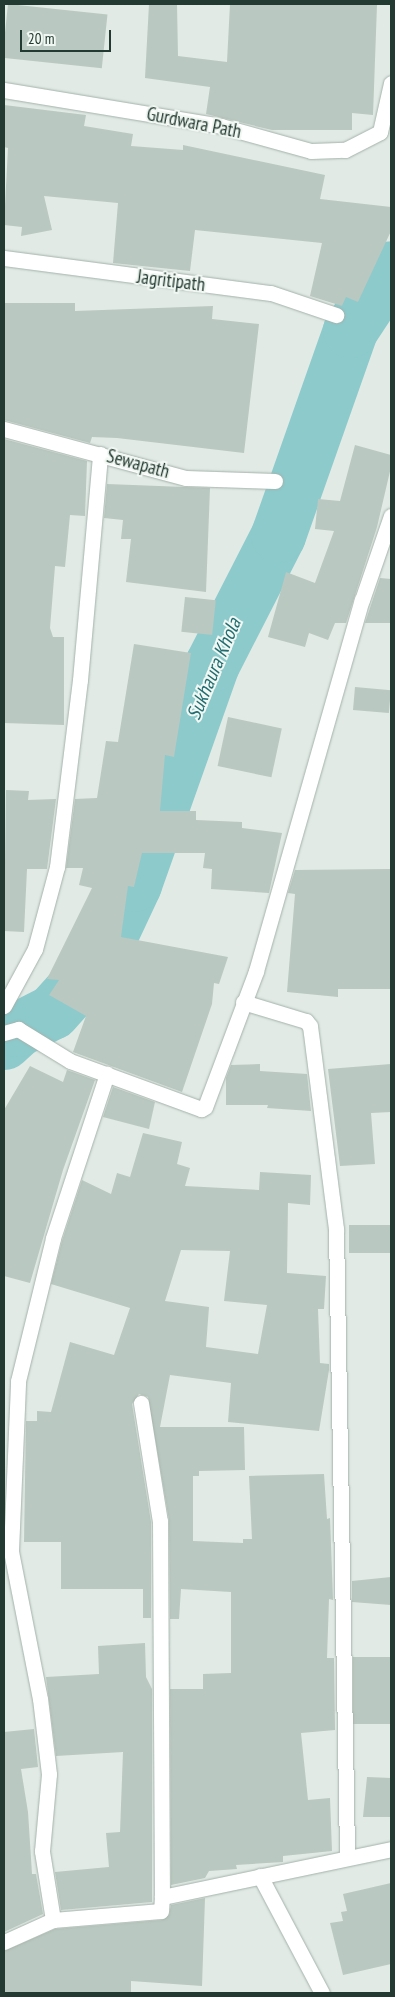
<!DOCTYPE html>
<style>
body{margin:0}
#map{position:relative;width:395px;height:1997px;overflow:hidden;background:#e1eae5;font-family:"PT Sans Narrow",sans-serif}
div>[style]{position:absolute}
[style*='--x']{left:calc(var(--x)*1px);top:calc(var(--y)*1px);width:calc(var(--w)*1px);rotate:calc(var(--a)*1deg)}
.river>*{height:55px;margin:-27.5px;padding:0 27.5px;transform-origin:27.5px;border-radius:27.5px;background:#8ccacc}
.building>*{inset:0;background:#b9c8c0;transform-origin:0 0}
.roads{filter:drop-shadow(0 0 1px #a4b2ab) drop-shadow(0 0 1px #a4b2ab)}
.minor>*{height:15px;margin:-7.5px;padding:0 7.5px;transform-origin:7.5px;border-radius:7.5px;background:#fff}
span{translate:-50% -50%;white-space:nowrap;text-align:center;line-height:1.15;-webkit-text-stroke:4px #f1f7f3;paint-order:stroke}
.street-label{font-size:19px;color:#223a31}
.water-label{font-size:20px;color:#206d71;font-style:italic}
.frame{position:absolute;inset:0;border:5px solid #223a31;pointer-events:none}
.scale{position:absolute;left:20px;top:30px;width:91px;height:22px;box-sizing:border-box;border:2px solid #223a31;border-top:0;padding-left:6px;font-size:15px;line-height:18px;white-space:nowrap;color:#223a31;-webkit-text-stroke:4px #f1f7f3;paint-order:stroke}
</style>
<div id="map">
<div class="river">
<div style="--x:4;--y:1042;--w:19;--a:-43"></div>
<div style="--x:18;--y:1029;--w:38;--a:-27"></div>
<div style="--x:52;--y:1012;--w:69;--a:-48"></div>
<div style="--x:98;--y:961;--w:85;--a:-64.9"></div>
<div style="--x:134;--y:884;--w:233;--a:-70.5"></div>
<div style="--x:212;--y:664;--w:145;--a:-62.9"></div>
<div style="--x:278;--y:535;--w:217;--a:-70.6"></div>
<div style="--x:350;--y:330;--w:74;--a:-56.5"></div>
</div>
<div class="building">
<div style="left:8px;top:4px;width:100px;height:54px;rotate:6deg"></div>
<div style="clip-path:polygon(149px 4px,177px 4px,178px 56px,227px 62px,230px 4px,377px 5px,373px 115px,352px 113px,352px 130px,272px 130px,206px 114px,210px 87px,145px 78px)"></div>
<div style="clip-path:polygon(4px 105px,86px 115px,84px 126px,133px 134px,131px 146px,183px 150px,183px 145px,325px 175px,320px 199px,391px 207px,391px 231px,358px 302px,346px 297px,342px 306px,310px 296px,322px 243px,195px 230px,190px 271px,113px 263px,118px 203px,44px 196px,52px 230px,21px 236px,22px 227px,4px 225px,8px 148px,4px 147px)"></div>
<div style="clip-path:polygon(4px 303px,75px 303px,75px 311px,213px 306px,212px 319px,259px 324px,244px 453px,117px 438px,92px 437px,90px 443px,4px 420px)"></div>
<div style="clip-path:polygon(4px 439px,87px 461px,85px 516px,70px 515px,65px 567px,55px 566px,50px 628px,53px 637px,64px 637px,64px 725px,4px 723px)"></div>
<div style="clip-path:polygon(355px 445px,391px 455px,391px 467px,377px 527px,346px 623px,335px 623px,328px 640px,309px 633px,305px 647px,268px 637px,286px 572px,315px 583px,334px 531px,315px 529px,318px 499px,340px 501px)"></div>
<div style="clip-path:polygon(107px 484px,210px 488px,206px 592px,126px 582px,131px 539px,121px 539px,123px 520px,104px 518px)"></div>
<div style="clip-path:polygon(380px 578px,391px 579px,391px 623px,365px 623px)"></div>
<div style="left:185px;top:597px;width:31px;height:35px;rotate:6deg"></div>
<div style="clip-path:polygon(134px 644px,191px 653px,174px 757px,165px 755px,160px 811px,196px 811px,196px 820px,242px 822px,242px 828px,282px 833px,269px 893px,211px 889px,212px 869px,203px 868px,205px 853px,142px 853px,134px 887px,128px 886px,121px 937px,228px 957px,219px 984px,214px 983px,212px 1004px,182px 1092px,73px 1052px,86px 1016px,49px 995px,59px 980px,47px 979px,92px 888px,79px 885px,83px 868px,66px 868px,75px 799px,97px 798px,106px 741px,118px 742px)"></div>
<div style="left:355px;top:687px;width:36px;height:23px;rotate:5deg"></div>
<div style="left:228px;top:717px;width:55px;height:50px;rotate:12deg"></div>
<div style="clip-path:polygon(6px 790px,29px 791px,28px 800px,56px 799px,47px 869px,27px 869px,24px 932px,4px 931px)"></div>
<div style="clip-path:polygon(391px 869px,391px 989px,338px 989px,338px 997px,287px 992px,295px 894px,288px 893px,295px 870px)"></div>
<div style="clip-path:polygon(260px 1064px,260px 1071px,307px 1074px,311px 1111px,267px 1108px,268px 1105px,226px 1105px,226px 1078px,231px 1065px)"></div>
<div style="clip-path:polygon(391px 1064px,391px 1112px,371px 1113px,375px 1164px,340px 1166px,328px 1069px)"></div>
<div style="clip-path:polygon(30px 1066px,63px 1082px,67px 1070px,95px 1080px,63px 1170px,30px 1283px,4px 1276px,4px 1110px)"></div>
<div style="clip-path:polygon(113px 1087px,155px 1102px,149px 1129px,103px 1117px)"></div>
<div style="clip-path:polygon(evenodd,143px 1133px,182px 1142px,177px 1164px,190px 1168px,185px 1186px,259px 1190px,260px 1172px,311px 1175px,310px 1205px,288px 1203px,287px 1273px,326px 1276px,324px 1309px,318px 1309px,320px 1363px,329px 1364px,329px 1370px,319px 1431px,228px 1422px,231px 1383px,170px 1375px,160px 1427px,244px 1427px,245px 1470px,199px 1471px,199px 1476px,193px 1476px,193px 1541px,243px 1543px,243px 1539px,252px 1539px,249px 1476px,324px 1474px,327px 1519px,330px 1518px,333px 1600px,329px 1599px,327px 1658px,334px 1658px,335px 1730px,301px 1733px,308px 1800px,330px 1798px,332px 1851px,283px 1856px,283px 1862px,236px 1865px,237px 1869px,209px 1871px,205px 1878px,171px 1885px,170px 1689px,203px 1689px,203px 1674px,231px 1673px,231px 1592px,181px 1589px,179px 1619px,170px 1619px,169px 1520px,148px 1397px,139px 1394px,132px 1404px,151px 1522px,151px 1618px,143px 1618px,143px 1589px,61px 1589px,61px 1542px,24px 1542px,26px 1421px,37px 1421px,37px 1411px,51px 1412px,70px 1342px,114px 1355px,130px 1308px,51px 1284px,62px 1241px,82px 1180px,111px 1194px,117px 1173px,130px 1177px,143px 1133px,181px 1250px,230px 1251px,224px 1301px,267px 1305px,258px 1354px,206px 1347px,209px 1307px,165px 1301px,181px 1250px)"></div>
<div style="left:391px;top:1225px;width:28px;height:42px;rotate:90deg"></div>
<div style="clip-path:polygon(391px 1577px,391px 1605px,352px 1602px,352px 1581px)"></div>
<div style="clip-path:polygon(145px 1643px,146px 1677px,152px 1689px,152px 1902px,61px 1910px,55px 1872px,109px 1867px,106px 1833px,120px 1832px,123px 1752px,56px 1756px,46px 1677px,99px 1674px,98px 1646px)"></div>
<div style="left:391px;top:1657px;width:67px;height:38px;rotate:90deg"></div>
<div style="clip-path:polygon(34px 1729px,38px 1767px,21px 1769px,28px 1812px,32px 1874px,36px 1874px,43px 1914px,4px 1932px,4px 1732px)"></div>
<div style="clip-path:polygon(367px 1777px,391px 1778px,391px 1817px,363px 1817px)"></div>
<div style="clip-path:polygon(391px 1883px,391px 1964px,343px 1975px,330px 1923px,343px 1921px,341px 1912px,347px 1911px,343px 1894px)"></div>
<div style="clip-path:polygon(205px 1898px,202px 1986px,131px 1981px,131px 1993px,4px 1993px,4px 1951px,55px 1929px,162px 1920px,169px 1915px,171px 1905px)"></div>
</div>
<div class="roads">
<div class="minor">
<div style="--x:4;--y:90;--w:220;--a:9.4"></div>
<div style="--x:221;--y:126;--w:93;--a:15.5"></div>
<div style="--x:311;--y:151;--w:34;--a:-2"></div>
<div style="--x:345;--y:150;--w:39;--a:-27"></div>
<div style="--x:380;--y:132;--w:50;--a:-77.3"></div>
<div style="--x:4;--y:258;--w:269;--a:7.5"></div>
<div style="--x:271;--y:293;--w:69;--a:18.7"></div>
<div style="--x:4;--y:429;--w:188;--a:15.1"></div>
<div style="--x:186;--y:478;--w:89;--a:1.9"></div>
<div style="--x:243;--y:1002;--w:66;--a:16.8"></div>
<div style="--x:306;--y:1021;--w:6;--a:51"></div>
<div style="--x:310;--y:1026;--w:205;--a:82.7"></div>
<div style="--x:336;--y:1229;--w:627;--a:88.99"></div>
<div style="--x:4;--y:1006;--w:65;--a:-61.5"></div>
<div style="--x:35;--y:949;--w:85;--a:-75"></div>
<div style="--x:57;--y:867;--w:188;--a:-83"></div>
<div style="--x:80;--y:680;--w:227;--a:-84.9"></div>
<div style="--x:4;--y:1033;--w:15;--a:-16"></div>
<div style="--x:18;--y:1029;--w:61;--a:31.6"></div>
<div style="--x:70;--y:1061;--w:140;--a:20.1"></div>
<div style="--x:201;--y:1109;--w:4;--a:-27"></div>
<div style="--x:205;--y:1107;--w:145;--a:-69.4"></div>
<div style="--x:256;--y:971;--w:386;--a:-74.1"></div>
<div style="--x:362;--y:600;--w:89;--a:-71"></div>
<div style="--x:141;--y:1403;--w:120;--a:80.9"></div>
<div style="--x:160;--y:1521;--w:376;--a:89.7"></div>
<div style="--x:260;--y:1876;--w:132;--a:62.1"></div>
<div style="--x:53;--y:1920;--w:70;--a:-99.1"></div>
<div style="--x:42;--y:1851;--w:77;--a:-84.8"></div>
<div style="--x:49;--y:1774;--w:76;--a:-96.8"></div>
<div style="--x:40;--y:1699;--w:151;--a:-101.1"></div>
<div style="--x:11;--y:1551;--w:170;--a:-87.6"></div>
<div style="--x:18;--y:1381;--w:147;--a:-76.2"></div>
<div style="--x:53;--y:1238;--w:173;--a:-71.8"></div>
<div style="--x:4;--y:1942;--w:54;--a:-24.2"></div>
<div style="--x:53;--y:1920;--w:108;--a:-4.8"></div>
<div style="--x:161;--y:1911;--w:14;--a:-86"></div>
<div style="--x:162;--y:1897;--w:234;--a:-11.8"></div>
</div>
</div>
<div class="street-label">
<span style="left:194px;top:123px;rotate:11deg">Gurdwara Path</span>
<span style="left:171px;top:281px;rotate:7deg">Jagritipath</span>
<span style="left:138px;top:464px;rotate:15deg">Sewapath</span>
</div>
<div class="water-label">
<span style="left:214px;top:669px;rotate:-67deg">Sukhaura Khola</span>
</div>
<div class="frame"></div>
<div class="scale">20 m</div>
</div>
